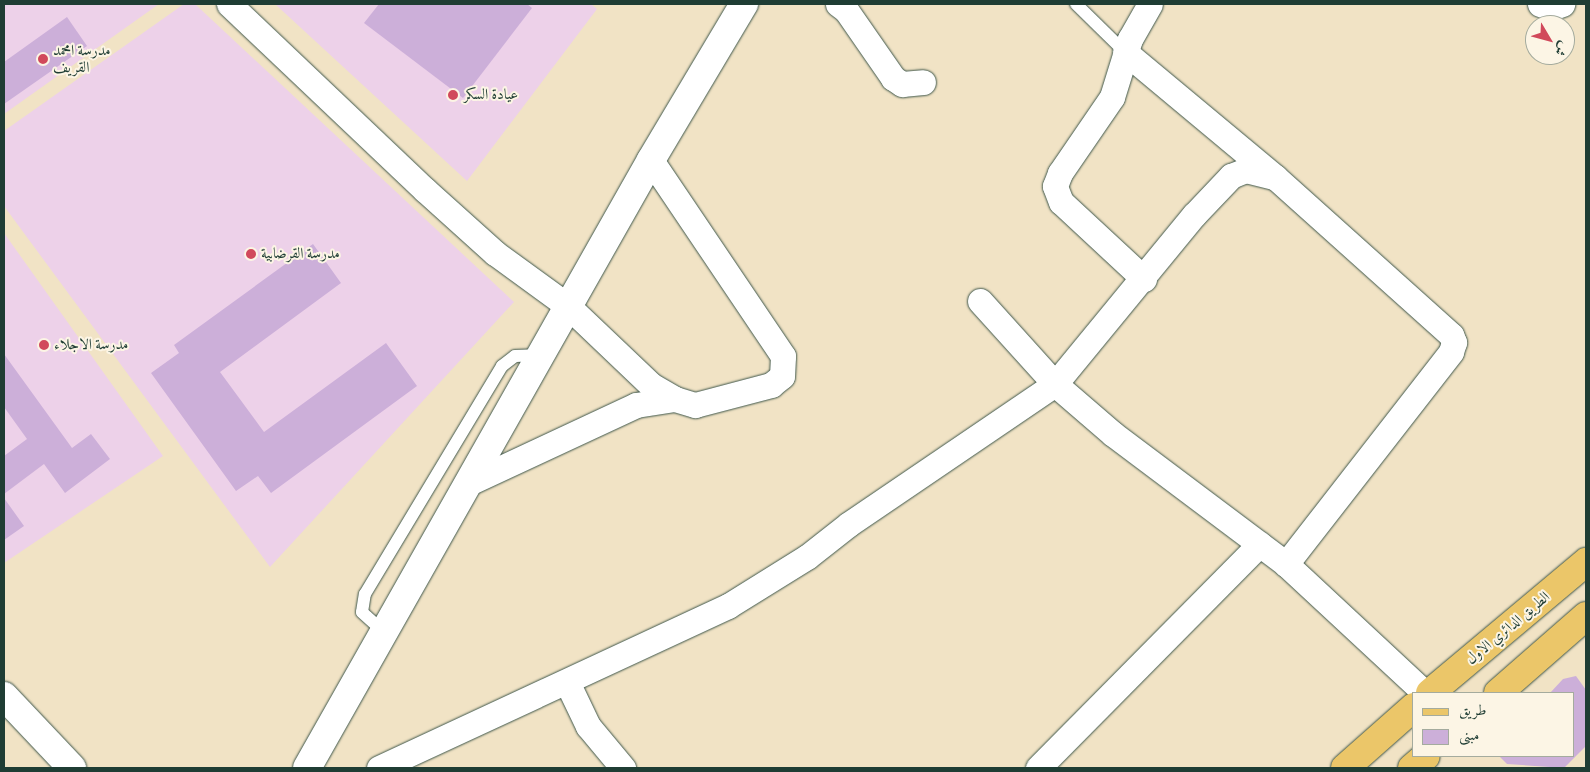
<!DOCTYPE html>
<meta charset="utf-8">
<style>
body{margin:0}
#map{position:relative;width:1590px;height:772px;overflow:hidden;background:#f1e3c5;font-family:"IM FELL French Canon",Amiri,serif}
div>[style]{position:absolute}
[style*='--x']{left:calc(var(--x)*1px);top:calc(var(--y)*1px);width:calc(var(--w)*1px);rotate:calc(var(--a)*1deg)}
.built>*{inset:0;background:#edd1e9}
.building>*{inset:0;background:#ccafd9}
.roads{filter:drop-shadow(0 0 1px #3e564a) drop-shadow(0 0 1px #3e564a)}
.service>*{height:12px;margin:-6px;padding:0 6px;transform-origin:6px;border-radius:6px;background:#fff}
.minor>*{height:25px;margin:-12.5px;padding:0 12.5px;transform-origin:12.5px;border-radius:12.5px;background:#fff}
.tertiary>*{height:28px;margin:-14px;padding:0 14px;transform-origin:14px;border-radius:14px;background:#fff}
.primary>*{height:28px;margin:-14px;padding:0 14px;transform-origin:14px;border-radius:14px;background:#ebc669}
.dots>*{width:14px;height:14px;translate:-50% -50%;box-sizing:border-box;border:2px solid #fcf5e5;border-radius:50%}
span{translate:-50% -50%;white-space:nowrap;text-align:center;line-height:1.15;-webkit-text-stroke:4px #fcf5e5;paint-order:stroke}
.poi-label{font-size:15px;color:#1f3d34}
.left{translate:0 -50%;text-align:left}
.street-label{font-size:15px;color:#1f3d34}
.frame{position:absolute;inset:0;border:5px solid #1f3d34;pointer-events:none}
.legend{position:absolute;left:1412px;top:692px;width:162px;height:65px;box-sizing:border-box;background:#fcf5e5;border:1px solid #a4ab9e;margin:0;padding:6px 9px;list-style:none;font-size:15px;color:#1f3d34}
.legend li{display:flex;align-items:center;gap:10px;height:25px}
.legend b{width:25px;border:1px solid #a4ab9e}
.north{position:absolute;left:1525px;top:15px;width:50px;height:50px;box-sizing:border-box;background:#fcf5e5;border:1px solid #a4ab9e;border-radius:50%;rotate:127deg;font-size:14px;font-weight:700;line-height:20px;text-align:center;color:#1f3d34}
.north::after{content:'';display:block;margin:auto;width:18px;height:22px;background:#d1495b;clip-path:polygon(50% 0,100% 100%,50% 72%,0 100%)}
</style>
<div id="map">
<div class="built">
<div style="clip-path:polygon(4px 4px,159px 4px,4px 114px)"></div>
<div style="clip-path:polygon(184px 4px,195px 4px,514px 302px,270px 567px,4px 206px,4px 131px)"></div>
<div style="clip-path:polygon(275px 4px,591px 4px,597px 9px,467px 181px)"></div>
<div style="clip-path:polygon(4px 233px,163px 456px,4px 563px)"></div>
</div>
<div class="building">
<div style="clip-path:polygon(379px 4px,527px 4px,532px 8px,463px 98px,364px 23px)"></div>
<div style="clip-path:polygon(67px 17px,87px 46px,4px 104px,4px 62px)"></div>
<div style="clip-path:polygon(313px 244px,341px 283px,220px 372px,264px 432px,386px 343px,417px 386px,271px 493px,258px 476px,236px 491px,151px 373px,179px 353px,174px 345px)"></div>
<div style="clip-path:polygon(4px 354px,72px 448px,91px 434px,110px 459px,65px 493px,44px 464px,4px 494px,4px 456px,27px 439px,4px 407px)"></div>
<div style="clip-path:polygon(4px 498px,24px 526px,4px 540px)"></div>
<div style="clip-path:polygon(1576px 676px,1586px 690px,1586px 746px,1564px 768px,1507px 764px,1499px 756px,1574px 756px,1574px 693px,1550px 693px,1563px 679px)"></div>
</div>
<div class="roads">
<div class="service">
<div style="--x:1076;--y:4;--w:69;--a:44.4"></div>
<div style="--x:385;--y:633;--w:31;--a:-138"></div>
<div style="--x:362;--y:612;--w:18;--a:-81"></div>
<div style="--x:365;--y:594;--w:266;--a:-59"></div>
<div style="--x:502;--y:366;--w:16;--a:-38"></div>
<div style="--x:515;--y:356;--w:27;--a:-2"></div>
</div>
<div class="minor">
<div style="--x:229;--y:4;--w:270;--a:43.5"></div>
<div style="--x:425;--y:190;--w:94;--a:42"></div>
<div style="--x:495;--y:253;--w:92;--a:36.1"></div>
<div style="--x:569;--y:307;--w:113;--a:43.6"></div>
<div style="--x:651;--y:385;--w:28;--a:30"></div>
<div style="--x:675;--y:399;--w:21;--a:17"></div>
<div style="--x:695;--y:405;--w:79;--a:-14.7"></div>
<div style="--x:771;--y:385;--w:14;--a:-39"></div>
<div style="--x:782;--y:376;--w:20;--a:-87"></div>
<div style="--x:783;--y:356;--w:236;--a:-124"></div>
<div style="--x:838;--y:4;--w:10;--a:37"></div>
<div style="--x:846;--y:10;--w:83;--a:55.3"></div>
<div style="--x:893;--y:78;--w:11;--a:34"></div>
<div style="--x:902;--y:84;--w:21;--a:-5"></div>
<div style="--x:1540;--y:4;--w:12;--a:20"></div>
<div style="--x:1551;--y:8;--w:12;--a:-20"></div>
<div style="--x:1125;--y:52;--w:195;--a:39.8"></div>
<div style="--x:1275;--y:177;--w:237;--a:41.9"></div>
<div style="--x:1451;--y:335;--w:8;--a:67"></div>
<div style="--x:1454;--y:342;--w:10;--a:107"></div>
<div style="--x:1451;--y:352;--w:269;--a:127.9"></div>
<div style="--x:1144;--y:279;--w:113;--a:-137.1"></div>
<div style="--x:1061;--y:202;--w:17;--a:-111"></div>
<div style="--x:1055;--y:186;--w:14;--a:-69"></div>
<div style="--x:1060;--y:173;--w:92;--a:-55.6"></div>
<div style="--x:1112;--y:97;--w:61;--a:-72.8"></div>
<div style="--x:1130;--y:39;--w:40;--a:-60.3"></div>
<div style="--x:980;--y:301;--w:112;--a:47.9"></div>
<div style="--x:1055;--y:384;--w:77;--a:40.8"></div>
<div style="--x:1113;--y:434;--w:216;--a:36.9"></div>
<div style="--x:1286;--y:564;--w:190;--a:42.9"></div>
<div style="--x:471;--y:482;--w:182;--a:-25"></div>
<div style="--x:636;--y:405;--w:39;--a:-9"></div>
<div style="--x:567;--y:682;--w:49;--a:64.5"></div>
<div style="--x:588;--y:726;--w:55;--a:50.2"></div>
<div style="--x:379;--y:768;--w:385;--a:-24.9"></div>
<div style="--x:728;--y:606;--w:93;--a:-31.8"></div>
<div style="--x:807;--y:557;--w:53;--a:-38.2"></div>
<div style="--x:849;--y:524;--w:249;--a:-34.2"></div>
<div style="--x:1055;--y:384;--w:219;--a:-50.6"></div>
<div style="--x:1194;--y:215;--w:54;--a:-46.5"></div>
<div style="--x:1231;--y:176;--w:16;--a:-22"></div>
<div style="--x:1246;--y:170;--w:30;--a:14"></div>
<div style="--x:1038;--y:768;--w:315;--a:-45.3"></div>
</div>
<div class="tertiary">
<div style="--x:4;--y:696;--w:99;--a:46.6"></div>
<div style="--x:307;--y:768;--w:699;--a:-60.5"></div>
<div style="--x:651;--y:160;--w:182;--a:-59.2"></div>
</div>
<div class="primary">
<div style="--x:1430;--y:693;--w:204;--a:-40"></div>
<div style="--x:1498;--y:693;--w:117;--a:-41.2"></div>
<div style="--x:1345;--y:768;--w:92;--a:-41.5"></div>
<div style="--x:1412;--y:768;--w:18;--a:-41"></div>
</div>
</div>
<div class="dots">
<div style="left:43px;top:59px;background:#d1495b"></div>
<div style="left:453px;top:95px;background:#d1495b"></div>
<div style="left:251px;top:254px;background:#d1495b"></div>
<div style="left:44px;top:345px;background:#d1495b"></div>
</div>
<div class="poi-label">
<span class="left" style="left:53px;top:59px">مدرسة امحمد<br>القريف</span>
<span class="left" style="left:464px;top:95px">عيادة السكر</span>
<span class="left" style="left:261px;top:254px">مدرسة القرضابية</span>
<span class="left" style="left:54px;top:345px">مدرسة الاجلاء</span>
</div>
<div class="street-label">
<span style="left:1508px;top:628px;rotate:-40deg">الطريق الدائري الاول</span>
</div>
<div class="frame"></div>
<ul class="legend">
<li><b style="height:6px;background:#ebc669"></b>طريق</li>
<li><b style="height:14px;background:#ccafd9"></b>مبنى</li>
</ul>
<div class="north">ش</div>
</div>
